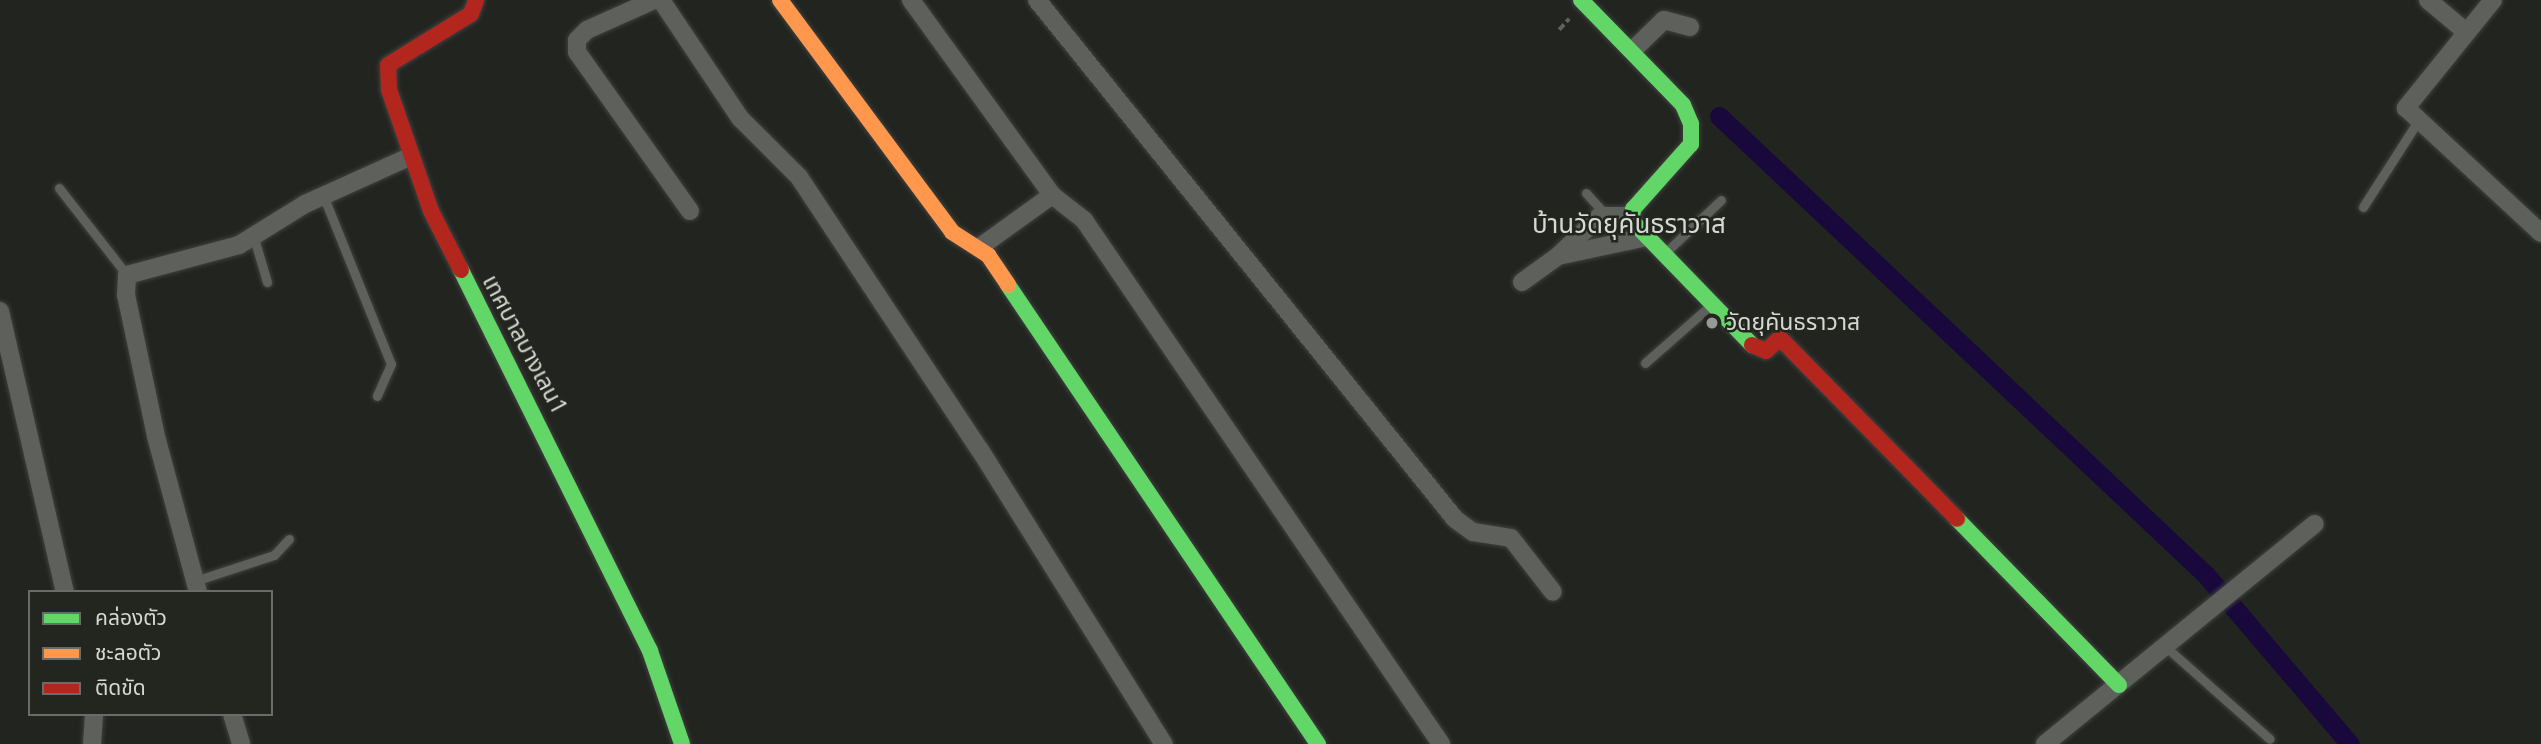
<!DOCTYPE html>
<meta charset="utf-8">
<style>
body{margin:0}
#map{position:relative;width:2541px;height:744px;overflow:hidden;background:#222420;font-family:Georgia,"Noto Sans Thai",serif}
div>[style]{position:absolute}
[style*='--x']{left:calc(var(--x)*1px);top:calc(var(--y)*1px);width:calc(var(--w)*1px);rotate:calc(var(--a)*1deg)}
.canal>*{height:19px;margin:-9.5px;padding:0 9.5px;transform-origin:9.5px;border-radius:9.5px;background:#19083c}
.path>*{height:3.5px;margin-top:-1.75px;transform-origin:0;background:repeating-linear-gradient(90deg,#5f615e 0 7px,transparent 0 10.5px)}
.roads{filter:drop-shadow(0 0 2px #3f413e) drop-shadow(0 0 2px #3f413e)}
.lane>*{height:9px;margin:-4.5px;padding:0 4.5px;transform-origin:4.5px;border-radius:4.5px;background:#5e605c}
.street>*{height:18px;margin:-9px;padding:0 9px;transform-origin:9px;border-radius:9px;background:#5e605c}
.fast>*{height:16px;margin:-8px;padding:0 8px;transform-origin:8px;border-radius:8px;background:#63d668}
.slow>*{height:16px;margin:-8px;padding:0 8px;transform-origin:8px;border-radius:8px;background:#ff974d}
.jam>*{height:16px;margin:-8px;padding:0 8px;transform-origin:8px;border-radius:8px;background:#b3261e}
.dots>*{width:19px;height:19px;translate:-50% -50%;box-sizing:border-box;border:4px solid #22261e;border-radius:50%}
span{translate:-50% -50%;white-space:nowrap;text-align:center;line-height:1.15;-webkit-text-stroke:5px #22261e;paint-order:stroke}
.poi-label{font-size:23px;color:#d5d8d3}
.left{translate:0 -50%;text-align:left}
.street-label{font-size:23px;color:#d5d8d3}
.quarter-label{font-size:26px;color:#d5d8d3}
.legend{position:absolute;left:28px;top:590px;width:245px;height:126px;box-sizing:border-box;background:#22261e;border:2px solid #6a6d66;margin:0;padding:9px 12px;list-style:none;font-size:21px;color:#d5d8d3}
.legend li{display:flex;align-items:center;gap:14px;height:35px}
.legend b{width:35px;border:2px solid #6a6d66}
</style>
<div id="map">
<div class="canal">
<div style="--x:1719;--y:116;--w:669;--a:43.3"></div>
<div style="--x:2206;--y:575;--w:222;--a:49.6"></div>
</div>
<div class="path">
<div style="--x:1559;--y:30;--w:15;--a:-48"></div>
</div>
<div class="roads">
<div class="lane">
<div style="--x:59;--y:188;--w:110;--a:52"></div>
<div style="--x:1586;--y:193;--w:28;--a:48"></div>
<div style="--x:323;--y:195;--w:182;--a:68.1"></div>
<div style="--x:391;--y:364;--w:35;--a:114"></div>
<div style="--x:2363;--y:207;--w:102;--a:-57.4"></div>
<div style="--x:254;--y:238;--w:46;--a:73.5"></div>
<div style="--x:1665;--y:253;--w:77;--a:-43.4"></div>
<div style="--x:1645;--y:363;--w:88;--a:-41.3"></div>
<div style="--x:195;--y:581;--w:83;--a:-18.2"></div>
<div style="--x:274;--y:555;--w:22;--a:-47"></div>
<div style="--x:2167;--y:648;--w:137;--a:41.5"></div>
</div>
<div class="street">
<div style="--x:654;--y:0;--w:73;--a:155.9"></div>
<div style="--x:587;--y:30;--w:14;--a:135"></div>
<div style="--x:577;--y:40;--w:12;--a:90"></div>
<div style="--x:577;--y:52;--w:195;--a:54.6"></div>
<div style="--x:661;--y:0;--w:142;--a:56.2"></div>
<div style="--x:740;--y:118;--w:83;--a:45"></div>
<div style="--x:799;--y:177;--w:328;--a:56.5"></div>
<div style="--x:980;--y:450;--w:347;--a:58"></div>
<div style="--x:911;--y:0;--w:241;--a:54.1"></div>
<div style="--x:1037;--y:0;--w:666;--a:51.15"></div>
<div style="--x:1455;--y:519;--w:22;--a:36"></div>
<div style="--x:1473;--y:532;--w:38;--a:9"></div>
<div style="--x:1511;--y:538;--w:68;--a:52.1"></div>
<div style="--x:2428;--y:0;--w:50;--a:40.1"></div>
<div style="--x:2493;--y:0;--w:139;--a:128.9"></div>
<div style="--x:2406;--y:108;--w:184;--a:42.8"></div>
<div style="--x:1633;--y:50;--w:43;--a:-44.1"></div>
<div style="--x:1664;--y:20;--w:27;--a:15"></div>
<div style="--x:980;--y:247;--w:89;--a:-35.8"></div>
<div style="--x:1052;--y:195;--w:41;--a:38"></div>
<div style="--x:1084;--y:220;--w:634;--a:55.73"></div>
<div style="--x:1558;--y:256;--w:58;--a:-43.6"></div>
<div style="--x:1600;--y:216;--w:30;--a:0"></div>
<div style="--x:1522;--y:282;--w:44;--a:-35.8"></div>
<div style="--x:1558;--y:256;--w:91;--a:-12.1"></div>
<div style="--x:0;--y:311;--w:288;--a:77"></div>
<div style="--x:198;--y:592;--w:162;--a:-105.1"></div>
<div style="--x:156;--y:436;--w:144;--a:-102"></div>
<div style="--x:126;--y:295;--w:20;--a:-87"></div>
<div style="--x:127;--y:275;--w:116;--a:-15"></div>
<div style="--x:239;--y:245;--w:78;--a:-31.8"></div>
<div style="--x:305;--y:204;--w:114;--a:-24.3"></div>
<div style="--x:232;--y:714;--w:31;--a:73"></div>
<div style="--x:92;--y:744;--w:30;--a:-86"></div>
<div style="--x:2045;--y:744;--w:348;--a:-39.2"></div>
</div>
<div class="fast">
<div style="--x:1581;--y:0;--w:146;--a:45.8"></div>
<div style="--x:1683;--y:105;--w:21;--a:67"></div>
<div style="--x:1691;--y:124;--w:20;--a:90"></div>
<div style="--x:1691;--y:144;--w:87;--a:131.7"></div>
<div style="--x:1633;--y:209;--w:12;--a:95"></div>
<div style="--x:1632;--y:221;--w:173;--a:45.9"></div>
<div style="--x:461;--y:270;--w:425;--a:63.6"></div>
<div style="--x:650;--y:651;--w:98;--a:71"></div>
<div style="--x:1008;--y:285;--w:554;--a:55.97"></div>
<div style="--x:1957;--y:519;--w:232;--a:45.7"></div>
</div>
<div class="slow">
<div style="--x:780;--y:0;--w:289;--a:53.4"></div>
<div style="--x:952;--y:232;--w:43;--a:32.6"></div>
<div style="--x:988;--y:255;--w:36;--a:56"></div>
</div>
<div class="jam">
<div style="--x:461;--y:270;--w:66;--a:-117"></div>
<div style="--x:431;--y:211;--w:128;--a:-109.1"></div>
<div style="--x:389;--y:90;--w:25;--a:-92"></div>
<div style="--x:388;--y:65;--w:97;--a:-31.6"></div>
<div style="--x:471;--y:14;--w:15;--a:-70"></div>
<div style="--x:1752;--y:345;--w:15;--a:23"></div>
<div style="--x:1766;--y:351;--w:19;--a:-43"></div>
<div style="--x:1780;--y:338;--w:253;--a:45.6"></div>
</div>
</div>
<div class="dots">
<div style="left:1712px;top:323px;background:#969994"></div>
</div>
<div class="poi-label">
<span class="left" style="left:1726px;top:323px">วัดยุคันธราวาส</span>
</div>
<div class="street-label">
<span style="left:524px;top:345px;rotate:62deg">เทศบาลบางเลน1</span>
</div>
<div class="quarter-label">
<span style="left:1629px;top:226px">บ้านวัดยุคันธราวาส</span>
</div>
<ul class="legend">
<li><b style="height:9px;background:#63d668"></b>คล่องตัว</li>
<li><b style="height:9px;background:#ff974d"></b>ชะลอตัว</li>
<li><b style="height:9px;background:#b3261e"></b>ติดขัด</li>
</ul>
</div>
